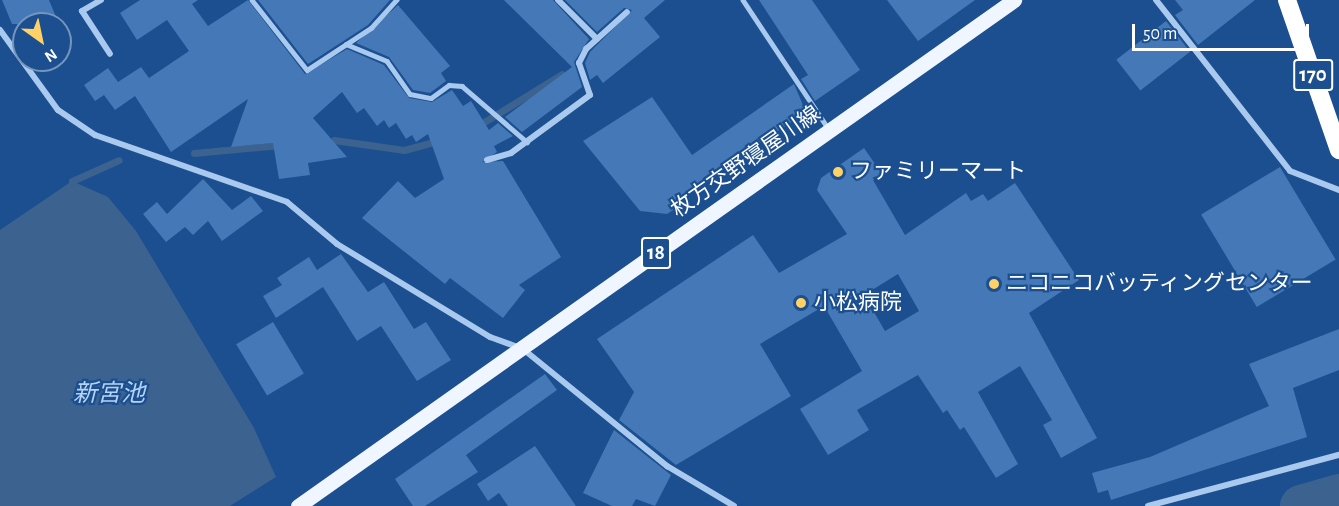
<!DOCTYPE html>
<meta charset="utf-8">
<style>
body{margin:0}
#map{position:relative;width:1339px;height:506px;overflow:hidden;background:#1b4f8f;font-family:"Alegreya Sans","Noto Sans JP",sans-serif}
div>[style]{position:absolute}
[style*='--x']{left:calc(var(--x)*1px);top:calc(var(--y)*1px);width:calc(var(--w)*1px);rotate:calc(var(--a)*1deg)}
.water>*{inset:0;background:#3c6290}
.stream>*{height:7px;margin:-3.5px;padding:0 3.5px;transform-origin:3.5px;border-radius:3.5px;background:#3c6290}
.river>*{height:42px;margin:-21px;padding:0 21px;transform-origin:21px;border-radius:21px;background:#3c6290}
.building>*{inset:0;background:#4478b7;transform-origin:0 0}
.lane>*{height:4.5px;margin:-2.25px;padding:0 2.25px;transform-origin:2.25px;border-radius:2.25px;background:#a9c9ee}
.street>*{height:6px;margin:-3px;padding:0 3px;transform-origin:3px;border-radius:3px;background:#a9c9ee}
.primary>*{height:15px;margin:-7.5px;padding:0 7.5px;transform-origin:7.5px;border-radius:7.5px;background:#f0f6ff}
.highway>*{height:18px;margin:-9px;padding:0 9px;transform-origin:9px;border-radius:9px;background:#fff}
.dots>*{width:16px;height:16px;translate:-50% -50%;box-sizing:border-box;border:3px solid #1b4f8f;border-radius:50%}
span{translate:-50% -50%;white-space:nowrap;text-align:center;line-height:1.15;-webkit-text-stroke:4.5px #1b4f8f;paint-order:stroke}
.shield-label span{padding:2px 4px;background:#1b4f8f;border:2px solid;border-radius:4px;-webkit-text-stroke-width:0}
.shield-label{font-size:21px;color:#fff;font-weight:700}
.street-label{font-size:22px;color:#fff}
.poi-label{font-size:22px;color:#fff}
.left{translate:0 -50%;text-align:left}
.water-label{font-size:24px;color:#b5d3f5;font-style:italic}
.north{position:absolute;left:12px;top:12px;width:60px;height:60px;box-sizing:border-box;background:#1b4f8f;border:2px solid #7695bc;border-radius:50%;rotate:147deg;font-size:16px;font-weight:700;line-height:24px;text-align:center;color:#fff}
.north::after{content:'';display:block;margin:auto;width:21px;height:27px;background:#ffd166;clip-path:polygon(50% 0,100% 100%,50% 72%,0 100%)}
.scale{position:absolute;left:1132px;top:24px;width:177px;height:27px;box-sizing:border-box;border:3px solid #fff;border-top:0;padding-left:8px;font-size:18px;line-height:21px;white-space:nowrap;color:#fff;-webkit-text-stroke:4px #1b4f8f;paint-order:stroke}
</style>
<div id="map">
<div class="water">
<div style="clip-path:polygon(72px 181px,108px 197px,136px 231px,254px 428px,276px 477px,230px 506px,0 506px,0 230px)"></div>
</div>
<div class="stream">
<div style="--x:476;--y:127;--w:101;--a:-31.6"></div>
<div style="--x:334;--y:140;--w:71;--a:8.1"></div>
<div style="--x:404;--y:150;--w:35;--a:-15"></div>
<div style="--x:194;--y:153;--w:87;--a:-5.3"></div>
<div style="--x:72;--y:181;--w:51;--a:-24.1"></div>
</div>
<div class="river">
<div style="--x:1301;--y:506;--w:40;--a:-16"></div>
</div>
<div class="building">
<div style="clip-path:polygon(2px 0,49px 0,59px 24px,12px 24px)"></div>
<div style="clip-path:polygon(140px 0,198px 0,192px 4px,208px 26px,248px 0,305px 74px,347px 49px,384px 65px,409px 98px,432px 102px,452px 90px,463px 106px,471px 101px,489px 130px,498px 123px,513px 136px,494px 146px,497px 152px,482px 162px,503px 161px,561px 257px,519px 285px,525px 290px,503px 318px,450px 278px,445px 284px,362px 218px,398px 181px,415px 198px,444px 179px,428px 134px,416px 142px,412px 135px,406px 139px,396px 123px,389px 128px,384px 120px,377px 126px,364px 108px,357px 113px,342px 92px,313px 118px,347px 157px,308px 163px,310px 175px,279px 179px,273px 143px,231px 147px,248px 99px,171px 152px,135px 96px,115px 110px,104px 95px,95px 101px,84px 85px,108px 68px,118px 82px,141px 67px,149px 78px,189px 51px,167px 20px,137px 40px,120px 13px)"></div>
<div style="clip-path:polygon(258px 0,390px 0,368px 25px,308px 64px)"></div>
<div style="clip-path:polygon(504px 0,553px 0,589px 39px,574px 62px,582px 87px,522px 132px,505px 117px,572px 67px)"></div>
<div style="clip-path:polygon(565px 0,665px 0,644px 18px,660px 37px,603px 83px,597px 75px,590px 80px,585px 63px,590px 52px,632px 10px,624px 8px,597px 32px)"></div>
<div style="clip-path:polygon(759px 0,812px 0,860px 70px,815px 101px,801px 79px,808px 75px)"></div>
<div style="clip-path:polygon(887px 0,975px 0,918px 41px)"></div>
<div style="clip-path:polygon(1175px 0,1255px 0,1198px 45px,1175px 15px,1183px 10px)"></div>
<div style="clip-path:polygon(398px 5px,450px 66px,441px 73px,446px 81px,430px 93px,413px 90px,389px 57px,356px 43px)"></div>
<div style="left:1166px;top:21px;width:39px;height:63px;rotate:52deg"></div>
<div style="clip-path:polygon(794px 84px,806px 112px,686px 194px,690px 199px,667px 214px,640px 211px,583px 141px,652px 97px,692px 155px)"></div>
<div style="clip-path:polygon(evenodd,864px 148px,882px 174px,873px 180px,905px 235px,966px 193px,971px 201px,983px 194px,988px 201px,1015px 183px,1079px 280px,1029px 313px,1097px 438px,1061px 458px,1043px 425px,1052px 420px,1020px 366px,978px 392px,1018px 464px,996px 478px,964px 427px,960px 430px,947px 410px,943px 413px,918px 375px,857px 410px,869px 430px,828px 455px,800px 409px,862px 371px,824px 306px,760px 344px,791px 396px,676px 465px,619px 420px,634px 392px,597px 339px,753px 235px,779px 273px,847px 234px,817px 190px,821px 178px,864px 148px,898px 274px,919px 311px,885px 331px,864px 295px,898px 274px)"></div>
<div style="left:1280px;top:167px;width:108px;height:92px;rotate:59deg"></div>
<div style="clip-path:polygon(203px 179px,232px 210px,251px 196px,263px 211px,222px 241px,208px 221px,193px 235px,185px 227px,166px 242px,143px 214px,157px 202px,167px 214px)"></div>
<div style="clip-path:polygon(341px 254px,368px 292px,384px 282px,414px 329px,426px 322px,451px 360px,417px 381px,381px 326px,357px 341px,323px 287px,276px 318px,263px 296px,282px 285px,277px 278px,309px 257px,317px 270px)"></div>
<div style="left:273px;top:322px;width:60px;height:43px;rotate:59deg"></div>
<div style="clip-path:polygon(1339px 329px,1339px 370px,1293px 388px,1307px 437px,1111px 500px,1108px 490px,1098px 493px,1092px 473px,1150px 457px,1269px 406px,1249px 364px)"></div>
<div style="clip-path:polygon(545px 374px,557px 390px,466px 455px,478px 472px,425px 506px,413px 506px,395px 479px)"></div>
<div style="clip-path:polygon(614px 430px,671px 475px,655px 506px,636px 499px,632px 506px,612px 506px,583px 493px)"></div>
<div style="clip-path:polygon(535px 446px,576px 506px,508px 506px,499px 493px,488px 501px,477px 484px)"></div>
</div>
<div class="lane">
<div style="--x:252;--y:0;--w:89;--a:51.8"></div>
<div style="--x:307;--y:70;--w:77;--a:-33.3"></div>
<div style="--x:371;--y:28;--w:38;--a:-48"></div>
<div style="--x:743;--y:0;--w:154;--a:56.4"></div>
<div style="--x:346;--y:44;--w:44;--a:22.5"></div>
<div style="--x:387;--y:61;--w:40;--a:55.1"></div>
<div style="--x:410;--y:94;--w:21;--a:11"></div>
<div style="--x:431;--y:98;--w:22;--a:-36"></div>
<div style="--x:449;--y:85;--w:13;--a:4"></div>
<div style="--x:462;--y:86;--w:86;--a:40.7"></div>
</div>
<div class="street">
<div style="--x:101;--y:0;--w:22;--a:150"></div>
<div style="--x:82;--y:11;--w:51;--a:56.9"></div>
<div style="--x:558;--y:0;--w:55;--a:45"></div>
<div style="--x:1156;--y:0;--w:217;--a:51.9"></div>
<div style="--x:1290;--y:171;--w:53;--a:21.2"></div>
<div style="--x:0;--y:30;--w:99;--a:54.1"></div>
<div style="--x:58;--y:110;--w:45;--a:34"></div>
<div style="--x:95;--y:135;--w:203;--a:19.2"></div>
<div style="--x:287;--y:202;--w:65;--a:40"></div>
<div style="--x:337;--y:244;--w:179;--a:31.3"></div>
<div style="--x:490;--y:337;--w:35;--a:20"></div>
<div style="--x:523;--y:349;--w:186;--a:39.1"></div>
<div style="--x:667;--y:466;--w:78;--a:30.8"></div>
<div style="--x:487;--y:160;--w:25;--a:-16"></div>
<div style="--x:511;--y:153;--w:98;--a:-36.3"></div>
<div style="--x:590;--y:95;--w:34;--a:-109"></div>
<div style="--x:579;--y:63;--w:16;--a:-63"></div>
<div style="--x:586;--y:49;--w:55;--a:-42.1"></div>
<div style="--x:1148;--y:506;--w:198;--a:-15"></div>
</div>
<div class="primary">
<div style="--x:298;--y:506;--w:877;--a:-35.25"></div>
</div>
<div class="highway">
<div style="--x:1287;--y:0;--w:159;--a:70.9"></div>
</div>
<div class="dots">
<div style="left:838px;top:172px;background:#ffd166"></div>
<div style="left:994px;top:284px;background:#ffd166"></div>
<div style="left:801px;top:303px;background:#ffd166"></div>
</div>
<div class="shield-label">
<span style="left:1313px;top:75px">170</span>
<span style="left:656px;top:253px">18</span>
</div>
<div class="street-label">
<span style="left:746px;top:162px;rotate:-35deg">枚方交野寝屋川線</span>
</div>
<div class="poi-label">
<span class="left" style="left:850px;top:172px">ファミリーマート</span>
<span class="left" style="left:1006px;top:284px">ニコニコバッティングセンター</span>
<span class="left" style="left:814px;top:303px">小松病院</span>
</div>
<div class="water-label">
<span style="left:109px;top:395px">新宮池</span>
</div>
<div class="north">N</div>
<div class="scale">50 m</div>
</div>
